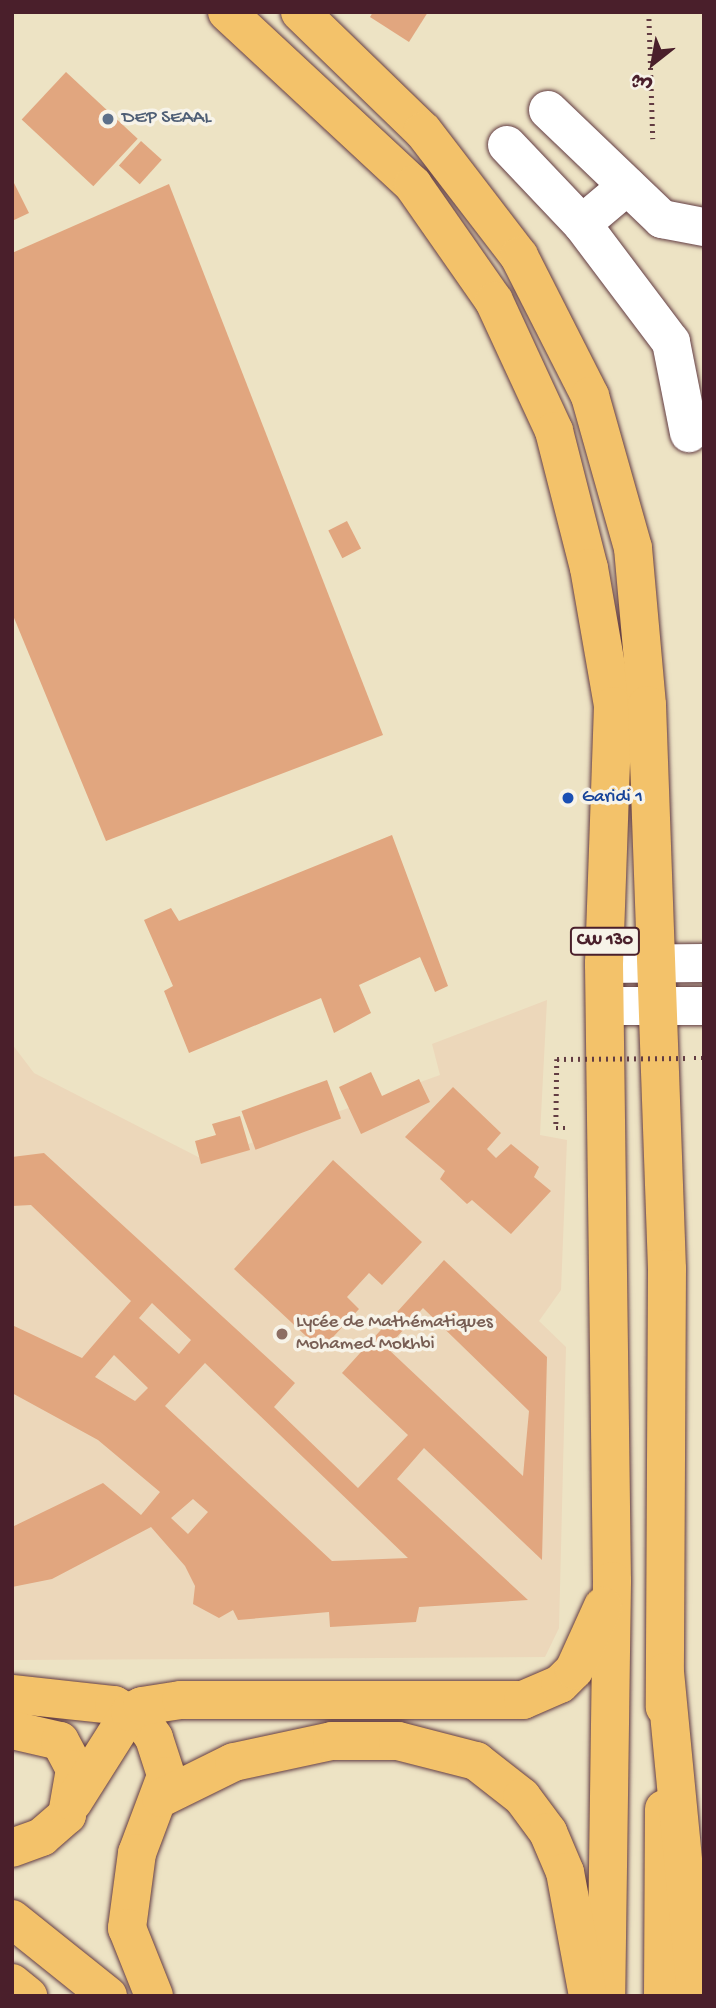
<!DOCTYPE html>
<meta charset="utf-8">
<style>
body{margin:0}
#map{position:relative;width:716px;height:2008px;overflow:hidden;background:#ede3c4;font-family:"Gochi Hand","Playpen Sans Arabic",sans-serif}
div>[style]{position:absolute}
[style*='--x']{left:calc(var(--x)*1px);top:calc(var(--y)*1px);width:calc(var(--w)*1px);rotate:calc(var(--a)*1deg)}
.built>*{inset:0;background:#ecd7ba}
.building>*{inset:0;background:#e1a67f;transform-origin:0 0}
.path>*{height:4.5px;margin-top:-2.25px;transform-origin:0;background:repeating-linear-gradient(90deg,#623c42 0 2px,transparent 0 7px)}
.roads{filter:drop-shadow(0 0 2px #623c42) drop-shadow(0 0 2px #623c42)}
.minor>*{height:38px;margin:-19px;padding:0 19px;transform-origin:19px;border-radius:19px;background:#fff}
.major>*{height:38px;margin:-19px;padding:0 19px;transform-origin:19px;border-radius:19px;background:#f3c26a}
.highway>*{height:38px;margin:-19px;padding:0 19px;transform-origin:19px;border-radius:19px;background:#f3c26a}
.path-bridge>*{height:4.5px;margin-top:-2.25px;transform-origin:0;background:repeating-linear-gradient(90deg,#623c42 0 2px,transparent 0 7px)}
.dots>*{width:19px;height:19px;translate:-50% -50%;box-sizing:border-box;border:4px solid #f7f3e8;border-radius:50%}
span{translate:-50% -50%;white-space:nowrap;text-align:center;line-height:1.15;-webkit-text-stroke:7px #f7f3e8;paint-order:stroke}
.shield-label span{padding:2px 5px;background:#f7f3e8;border:2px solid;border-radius:5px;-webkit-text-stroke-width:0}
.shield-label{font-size:18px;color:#4a1f2b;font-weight:700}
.service-label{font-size:19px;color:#4e5e75}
.left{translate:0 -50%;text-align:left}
.transit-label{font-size:19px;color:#164399}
.education-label{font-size:19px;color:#785e54}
.frame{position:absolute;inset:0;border:14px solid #4a1f2b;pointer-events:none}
.north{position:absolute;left:618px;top:28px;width:70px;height:70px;-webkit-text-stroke:5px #f7f3e8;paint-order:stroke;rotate:211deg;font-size:19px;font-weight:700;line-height:28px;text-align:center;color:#4a1f2b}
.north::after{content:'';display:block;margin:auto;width:24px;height:32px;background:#4a1f2b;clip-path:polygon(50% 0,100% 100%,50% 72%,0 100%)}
</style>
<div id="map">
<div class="built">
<div style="clip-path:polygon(547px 1000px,540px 1135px,567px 1140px,561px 1290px,539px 1321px,566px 1347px,559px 1628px,545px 1657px,12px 1660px,12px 1044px,34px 1073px,204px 1160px,440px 1075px,432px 1044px)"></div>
</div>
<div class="building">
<div style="clip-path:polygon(373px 12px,428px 12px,409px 42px,370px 17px)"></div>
<div style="left:66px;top:72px;width:98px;height:65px;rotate:43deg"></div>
<div style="left:141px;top:141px;width:28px;height:33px;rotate:42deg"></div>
<div style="clip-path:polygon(12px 179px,29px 213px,12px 221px)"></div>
<div style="clip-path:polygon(169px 184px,383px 735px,106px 841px,12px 613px,12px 253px)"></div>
<div style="left:347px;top:521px;width:31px;height:21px;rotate:63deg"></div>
<div style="clip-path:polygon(392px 835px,448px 986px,435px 992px,420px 957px,359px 985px,371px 1013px,334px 1033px,321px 998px,189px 1053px,164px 991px,173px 986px,144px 920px,171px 908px,179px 921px)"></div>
<div style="clip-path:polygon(371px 1072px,382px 1096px,419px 1079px,430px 1102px,361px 1134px,339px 1087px)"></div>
<div style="left:327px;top:1080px;width:41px;height:91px;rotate:70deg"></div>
<div style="clip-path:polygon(453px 1087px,501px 1133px,487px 1149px,496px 1158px,511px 1144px,539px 1167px,534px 1177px,551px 1191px,511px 1234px,472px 1200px,467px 1204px,440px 1179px,445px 1171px,405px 1137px)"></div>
<div style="clip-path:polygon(240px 1116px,250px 1150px,201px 1164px,195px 1141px,216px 1135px,212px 1124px)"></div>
<div style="clip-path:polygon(evenodd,44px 1153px,295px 1383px,274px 1407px,358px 1488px,408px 1435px,342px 1373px,444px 1260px,547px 1357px,542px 1560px,424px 1448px,397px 1479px,528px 1600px,419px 1607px,416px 1622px,330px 1627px,329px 1612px,238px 1620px,233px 1610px,219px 1618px,193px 1604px,195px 1586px,185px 1566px,151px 1527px,52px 1579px,12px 1587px,12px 1527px,103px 1483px,141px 1515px,160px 1492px,98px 1440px,12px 1393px,12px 1325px,82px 1358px,131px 1301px,31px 1205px,12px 1206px,12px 1157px,44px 1153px,152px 1303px,191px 1340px,179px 1354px,139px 1318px,152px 1303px,44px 1153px,423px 1308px,529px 1411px,523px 1476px,387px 1348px,423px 1308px,44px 1153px,114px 1355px,148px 1388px,135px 1401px,95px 1377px,114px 1355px,44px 1153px,205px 1363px,408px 1558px,332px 1561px,165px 1406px,205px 1363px,44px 1153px,193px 1499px,208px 1512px,188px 1534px,171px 1518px,193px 1499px)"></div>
<div style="clip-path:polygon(333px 1160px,422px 1242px,382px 1285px,369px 1273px,347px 1297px,359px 1309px,321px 1350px,234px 1269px)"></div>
</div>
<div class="path">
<div style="--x:649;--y:12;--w:127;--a:88.2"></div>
<div style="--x:694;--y:1058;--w:10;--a:0"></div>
<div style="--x:557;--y:1059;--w:69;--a:90.8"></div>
<div style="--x:556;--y:1128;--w:14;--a:0"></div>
</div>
<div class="roads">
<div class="minor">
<div style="--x:548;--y:110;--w:158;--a:43.7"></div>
<div style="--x:662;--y:219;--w:43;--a:10.8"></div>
<div style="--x:507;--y:145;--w:109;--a:46.5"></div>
<div style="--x:627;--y:186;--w:59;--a:139.8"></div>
<div style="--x:582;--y:224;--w:148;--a:53"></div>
<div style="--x:671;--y:342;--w:93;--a:78.8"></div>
<div style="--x:604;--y:964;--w:100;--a:-0.6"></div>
<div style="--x:605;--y:1006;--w:99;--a:0"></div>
</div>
<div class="major">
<div style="--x:227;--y:12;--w:254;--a:42.9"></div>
<div style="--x:413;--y:185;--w:141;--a:55.1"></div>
<div style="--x:494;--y:301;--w:143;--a:65.2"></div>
<div style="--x:554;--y:431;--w:141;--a:75.7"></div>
<div style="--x:589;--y:568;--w:140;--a:80.1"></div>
<div style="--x:613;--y:706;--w:258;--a:92"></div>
<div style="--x:604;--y:964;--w:617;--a:89.26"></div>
<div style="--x:612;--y:1581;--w:415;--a:90.8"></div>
<div style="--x:300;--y:12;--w:171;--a:44.1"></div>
<div style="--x:423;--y:131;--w:158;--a:52.5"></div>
<div style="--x:519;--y:256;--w:157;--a:63.1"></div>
<div style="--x:590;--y:396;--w:158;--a:74.2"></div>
<div style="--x:633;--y:548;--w:158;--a:84.9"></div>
<div style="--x:647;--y:705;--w:564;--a:87.97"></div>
<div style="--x:667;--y:1269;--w:438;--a:90.3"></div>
<div style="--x:12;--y:1694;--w:103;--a:6.2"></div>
<div style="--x:114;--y:1705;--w:34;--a:30"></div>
<div style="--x:143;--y:1722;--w:19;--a:55"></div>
<div style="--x:154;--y:1738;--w:40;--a:72"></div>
<div style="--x:166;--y:1776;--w:82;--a:110.6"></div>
<div style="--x:137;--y:1853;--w:76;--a:97.6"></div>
<div style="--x:127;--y:1928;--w:73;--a:68.3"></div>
<div style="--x:12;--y:1730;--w:49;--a:12.9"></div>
<div style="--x:60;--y:1741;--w:32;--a:62"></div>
<div style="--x:75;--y:1769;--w:47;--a:99.9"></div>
<div style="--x:67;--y:1815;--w:33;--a:139"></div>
<div style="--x:42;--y:1837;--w:32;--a:160"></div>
<div style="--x:161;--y:1798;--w:81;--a:-26.3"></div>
<div style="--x:234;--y:1762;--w:100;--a:-12.1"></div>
<div style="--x:332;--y:1741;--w:66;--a:0"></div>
<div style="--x:398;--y:1741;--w:81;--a:14.4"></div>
<div style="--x:476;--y:1761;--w:58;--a:38"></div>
<div style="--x:522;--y:1797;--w:44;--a:53.4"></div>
<div style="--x:548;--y:1832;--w:43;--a:67"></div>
<div style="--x:565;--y:1872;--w:126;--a:79.5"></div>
<div style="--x:73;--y:1802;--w:107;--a:-57.7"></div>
<div style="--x:130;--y:1712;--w:13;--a:-27"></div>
<div style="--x:142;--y:1706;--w:39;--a:-9"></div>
<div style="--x:181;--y:1700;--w:342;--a:0"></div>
<div style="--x:523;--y:1700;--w:40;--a:-23.4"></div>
<div style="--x:560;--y:1684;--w:20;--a:-45"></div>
<div style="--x:574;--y:1670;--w:70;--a:-65.6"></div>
<div style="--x:663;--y:1996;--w:187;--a:-89.7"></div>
</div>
<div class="highway">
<div style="--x:665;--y:1672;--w:325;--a:84.5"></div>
<div style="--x:12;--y:1919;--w:123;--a:38.7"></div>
<div style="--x:12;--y:1983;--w:21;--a:39"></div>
</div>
</div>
<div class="path-bridge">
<div style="--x:557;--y:1059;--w:133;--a:-0.4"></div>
</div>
<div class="dots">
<div style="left:108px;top:119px;background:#5c6f8a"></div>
<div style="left:568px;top:798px;background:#1a4fb4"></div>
<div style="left:282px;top:1334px;background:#8d6e63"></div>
</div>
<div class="shield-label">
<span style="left:605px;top:941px">CW 130</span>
</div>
<div class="service-label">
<span class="left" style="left:122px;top:119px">DEP SEAAL</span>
</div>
<div class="transit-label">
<span class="left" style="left:582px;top:798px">Garidi 1</span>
</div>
<div class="education-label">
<span class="left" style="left:296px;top:1334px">Lycée de Mathématiques<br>Mohamed Mokhbi</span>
</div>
<div class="frame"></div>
<div class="north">ش</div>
</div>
